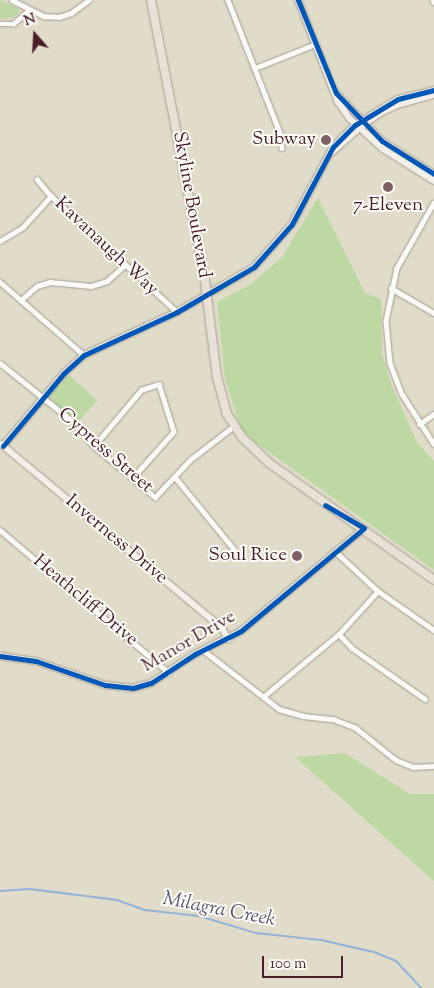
<!DOCTYPE html>
<style>
body{margin:0}
#map{position:relative;width:434px;height:988px;overflow:hidden;background:#e0dcc9;font-family:"Sorts Mill Goudy",serif}
div>[style]{position:absolute}
[style*='--x']{left:calc(var(--x)*1px);top:calc(var(--y)*1px);width:calc(var(--w)*1px);rotate:calc(var(--a)*1deg)}
.green>*{inset:0;background:#bdd8a3;transform-origin:0 0}
.stream>*{height:2px;margin:-1px;padding:0 1px;transform-origin:1px;border-radius:1px;background:#92b3d6}
.roads{filter:drop-shadow(0 0 1px #a69e95) drop-shadow(0 0 1px #a69e95)}
.street>*{height:4.5px;margin:-2.25px;padding:0 2.25px;transform-origin:2.25px;border-radius:2.25px;background:#fafaf7}
.secondary>*{height:6px;margin:-3px;padding:0 3px;transform-origin:3px;border-radius:3px;background:#f4f0e9}
.primary>*{height:8px;margin:-4px;padding:0 4px;transform-origin:4px;border-radius:4px;background:#e9e1d5}
.cycleway>*{height:5px;margin:-2.5px;padding:0 2.5px;transform-origin:2.5px;border-radius:2.5px;background:#0057b8}
.dots>*{width:14px;height:14px;translate:-50% -50%;box-sizing:border-box;border:2px solid #fdfcf7;border-radius:50%}
span{translate:-50% -50%;white-space:nowrap;text-align:center;line-height:1.15;-webkit-text-stroke:4px #fdfcf7;paint-order:stroke}
.poi-label{font-size:19px;color:#4a1f2b}
.right{translate:-100% -50%;text-align:right}
.street-label{font-size:19px;color:#4a1f2b}
.water-label{font-size:20px;color:#595371;font-style:italic}
.north{position:absolute;left:10px;top:10px;width:50px;height:50px;-webkit-text-stroke:4px #fdfcf7;paint-order:stroke;rotate:341deg;font-size:14px;font-weight:700;line-height:20px;text-align:center;color:#4a1f2b}
.north::after{content:'';display:block;margin:auto;width:18px;height:22px;background:#4a1f2b;clip-path:polygon(50% 0,100% 100%,50% 72%,0 100%)}
.scale{position:absolute;left:262px;top:956px;width:81px;height:22px;box-sizing:border-box;border:2px solid #4a1f2b;border-top:0;padding-left:6px;font-size:15px;line-height:18px;white-space:nowrap;color:#4a1f2b;-webkit-text-stroke:4px #fdfcf7;paint-order:stroke}
</style>
<div id="map">
<div class="green">
<div style="clip-path:polygon(0 0,19px 9px,19px 13px,12px 18px,0 19px)"></div>
<div style="clip-path:polygon(318px 198px,365px 293px,381px 299px,382px 353px,391px 384px,417px 442px,434px 461px,434px 570px,251px 439px,240px 427px,225px 378px,217px 302px,251px 284px,282px 257px)"></div>
<div style="left:69px;top:375px;width:38px;height:30px;rotate:42deg"></div>
<div style="clip-path:polygon(345px 753px,410px 794px,434px 794px,434px 881px,295px 757px)"></div>
</div>
<div class="stream">
<div style="--x:0;--y:891;--w:30;--a:-4"></div>
<div style="--x:30;--y:889;--w:88;--a:7.2"></div>
<div style="--x:117;--y:900;--w:30;--a:20"></div>
<div style="--x:145;--y:910;--w:54;--a:6.3"></div>
<div style="--x:199;--y:916;--w:59;--a:16.6"></div>
<div style="--x:256;--y:933;--w:65;--a:6.1"></div>
<div style="--x:321;--y:940;--w:54;--a:12.8"></div>
<div style="--x:374;--y:952;--w:24;--a:22"></div>
<div style="--x:396;--y:961;--w:37;--a:47"></div>
</div>
<div class="roads">
<div class="street">
<div style="--x:12;--y:0;--w:36;--a:27"></div>
<div style="--x:44;--y:16;--w:15;--a:4"></div>
<div style="--x:59;--y:17;--w:13;--a:-18"></div>
<div style="--x:71;--y:13;--w:22;--a:-36"></div>
<div style="--x:228;--y:0;--w:145;--a:68.6"></div>
<div style="--x:281;--y:135;--w:13;--a:86"></div>
<div style="--x:433;--y:0;--w:2;--a:63"></div>
<div style="--x:0;--y:24;--w:13;--a:0"></div>
<div style="--x:13;--y:24;--w:21;--a:-41"></div>
<div style="--x:255;--y:68;--w:62;--a:-21.6"></div>
<div style="--x:37;--y:179;--w:22;--a:51"></div>
<div style="--x:51;--y:196;--w:171;--a:42.6"></div>
<div style="--x:434;--y:203;--w:75;--a:119.6"></div>
<div style="--x:397;--y:268;--w:54;--a:101.7"></div>
<div style="--x:386;--y:321;--w:42;--a:84.6"></div>
<div style="--x:390;--y:363;--w:33;--a:69"></div>
<div style="--x:402;--y:394;--w:59;--a:57.4"></div>
<div style="--x:0;--y:241;--w:27;--a:-31"></div>
<div style="--x:23;--y:227;--w:42;--a:-47.9"></div>
<div style="--x:0;--y:282;--w:111;--a:41"></div>
<div style="--x:391;--y:288;--w:50;--a:30.2"></div>
<div style="--x:21;--y:300;--w:21;--a:-41"></div>
<div style="--x:37;--y:286;--w:14;--a:-17"></div>
<div style="--x:50;--y:282;--w:41;--a:5.6"></div>
<div style="--x:91;--y:286;--w:17;--a:-17"></div>
<div style="--x:107;--y:281;--w:24;--a:-42"></div>
<div style="--x:0;--y:363;--w:91;--a:38.8"></div>
<div style="--x:71;--y:420;--w:35;--a:49"></div>
<div style="--x:94;--y:446;--w:80;--a:39.9"></div>
<div style="--x:155;--y:497;--w:52;--a:-46.5"></div>
<div style="--x:191;--y:459;--w:54;--a:-37.5"></div>
<div style="--x:419;--y:424;--w:18;--a:-34"></div>
<div style="--x:94;--y:446;--w:73;--a:-50"></div>
<div style="--x:141;--y:390;--w:19;--a:-18"></div>
<div style="--x:159;--y:384;--w:50;--a:72.6"></div>
<div style="--x:174;--y:432;--w:62;--a:131.7"></div>
<div style="--x:175;--y:477;--w:93;--a:50.7"></div>
<div style="--x:0;--y:530;--w:221;--a:40.2"></div>
<div style="--x:336;--y:552;--w:57;--a:42.9"></div>
<div style="--x:378;--y:591;--w:68;--a:34.9"></div>
<div style="--x:339;--y:634;--w:19;--a:47"></div>
<div style="--x:352;--y:648;--w:89;--a:34.9"></div>
<div style="--x:203;--y:650;--w:96;--a:37.8"></div>
<div style="--x:279;--y:709;--w:25;--a:16"></div>
<div style="--x:303;--y:716;--w:30;--a:6"></div>
<div style="--x:333;--y:719;--w:25;--a:21"></div>
<div style="--x:356;--y:728;--w:51;--a:38.7"></div>
<div style="--x:396;--y:760;--w:18;--a:22"></div>
<div style="--x:413;--y:767;--w:21;--a:-3"></div>
<div style="--x:263;--y:697;--w:99;--a:-39.7"></div>
<div style="--x:339;--y:634;--w:58;--a:-47.8"></div>
</div>
<div class="secondary">
<div style="--x:298;--y:0;--w:110;--a:68.6"></div>
<div style="--x:338;--y:102;--w:19;--a:55"></div>
<div style="--x:349;--y:118;--w:46;--a:42.4"></div>
<div style="--x:383;--y:149;--w:60;--a:32.1"></div>
<div style="--x:336;--y:93;--w:66;--a:46.2"></div>
<div style="--x:382;--y:141;--w:62;--a:32.4"></div>
<div style="--x:330;--y:154;--w:45;--a:-41.4"></div>
<div style="--x:364;--y:124;--w:22;--a:-34"></div>
<div style="--x:382;--y:112;--w:20;--a:-24"></div>
<div style="--x:400;--y:104;--w:35;--a:-15"></div>
<div style="--x:1;--y:444;--w:288;--a:39.8"></div>
<div style="--x:222;--y:628;--w:13;--a:61"></div>
<div style="--x:3;--y:446;--w:95;--a:-50.1"></div>
<div style="--x:64;--y:373;--w:27;--a:-42"></div>
<div style="--x:84;--y:355;--w:102;--a:-24.8"></div>
<div style="--x:177;--y:312;--w:89;--a:-30.3"></div>
<div style="--x:254;--y:267;--w:57;--a:-48.5"></div>
<div style="--x:292;--y:224;--w:87;--a:-62"></div>
<div style="--x:333;--y:147;--w:31;--a:-45"></div>
<div style="--x:355;--y:125;--w:50;--a:-31.2"></div>
<div style="--x:398;--y:99;--w:37;--a:-14"></div>
<div style="--x:0;--y:656;--w:36;--a:8"></div>
<div style="--x:36;--y:661;--w:73;--a:19.2"></div>
<div style="--x:105;--y:685;--w:28;--a:6"></div>
<div style="--x:133;--y:688;--w:19;--a:-16"></div>
<div style="--x:151;--y:683;--w:53;--a:-33.4"></div>
<div style="--x:195;--y:654;--w:51;--a:-26.6"></div>
<div style="--x:241;--y:631;--w:160;--a:-39.9"></div>
</div>
<div class="primary">
<div style="--x:151;--y:0;--w:286;--a:79.1"></div>
<div style="--x:205;--y:281;--w:97;--a:82.9"></div>
<div style="--x:217;--y:377;--w:38;--a:75"></div>
<div style="--x:227;--y:414;--w:27;--a:57"></div>
<div style="--x:242;--y:437;--w:37;--a:44"></div>
<div style="--x:269;--y:463;--w:202;--a:35.3"></div>
</div>
</div>
<div class="cycleway">
<div style="--x:298;--y:0;--w:100;--a:67.8"></div>
<div style="--x:336;--y:93;--w:66;--a:46.2"></div>
<div style="--x:382;--y:141;--w:62;--a:32.4"></div>
<div style="--x:3;--y:446;--w:95;--a:-50.1"></div>
<div style="--x:64;--y:373;--w:27;--a:-42"></div>
<div style="--x:84;--y:355;--w:102;--a:-24.8"></div>
<div style="--x:177;--y:312;--w:89;--a:-30.3"></div>
<div style="--x:254;--y:267;--w:57;--a:-48.5"></div>
<div style="--x:292;--y:224;--w:87;--a:-62"></div>
<div style="--x:333;--y:147;--w:31;--a:-45"></div>
<div style="--x:355;--y:125;--w:50;--a:-31.2"></div>
<div style="--x:398;--y:99;--w:37;--a:-14"></div>
<div style="--x:0;--y:656;--w:36;--a:8"></div>
<div style="--x:36;--y:661;--w:73;--a:19.2"></div>
<div style="--x:105;--y:685;--w:28;--a:6"></div>
<div style="--x:133;--y:688;--w:19;--a:-16"></div>
<div style="--x:151;--y:683;--w:53;--a:-33.4"></div>
<div style="--x:195;--y:654;--w:51;--a:-26.6"></div>
<div style="--x:241;--y:631;--w:160;--a:-39.9"></div>
<div style="--x:364;--y:528;--w:45;--a:-149.5"></div>
</div>
<div class="dots">
<div style="left:326px;top:140px;background:#7e6162"></div>
<div style="left:388px;top:187px;background:#7e6162"></div>
<div style="left:297px;top:556px;background:#7e6162"></div>
</div>
<div class="poi-label">
<span class="right" style="left:316px;top:140px">Subway</span>
<span style="left:388px;top:206px">7-Eleven</span>
<span class="right" style="left:287px;top:556px">Soul Rice</span>
</div>
<div class="street-label">
<span style="left:191px;top:205px;rotate:80deg">Skyline Boulevard</span>
<span style="left:106px;top:247px;rotate:43deg">Kavanaugh Way</span>
<span style="left:105px;top:451px;rotate:41deg">Cypress Street</span>
<span style="left:116px;top:540px;rotate:40deg">Inverness Drive</span>
<span style="left:85px;top:601px;rotate:40deg">Heathcliff Drive</span>
<span style="left:189px;top:642px;rotate:-30deg">Manor Drive</span>
</div>
<div class="water-label">
<span style="left:219px;top:910px;rotate:11deg">Milagra Creek</span>
</div>
<div class="north">N</div>
<div class="scale">100 m</div>
</div>
